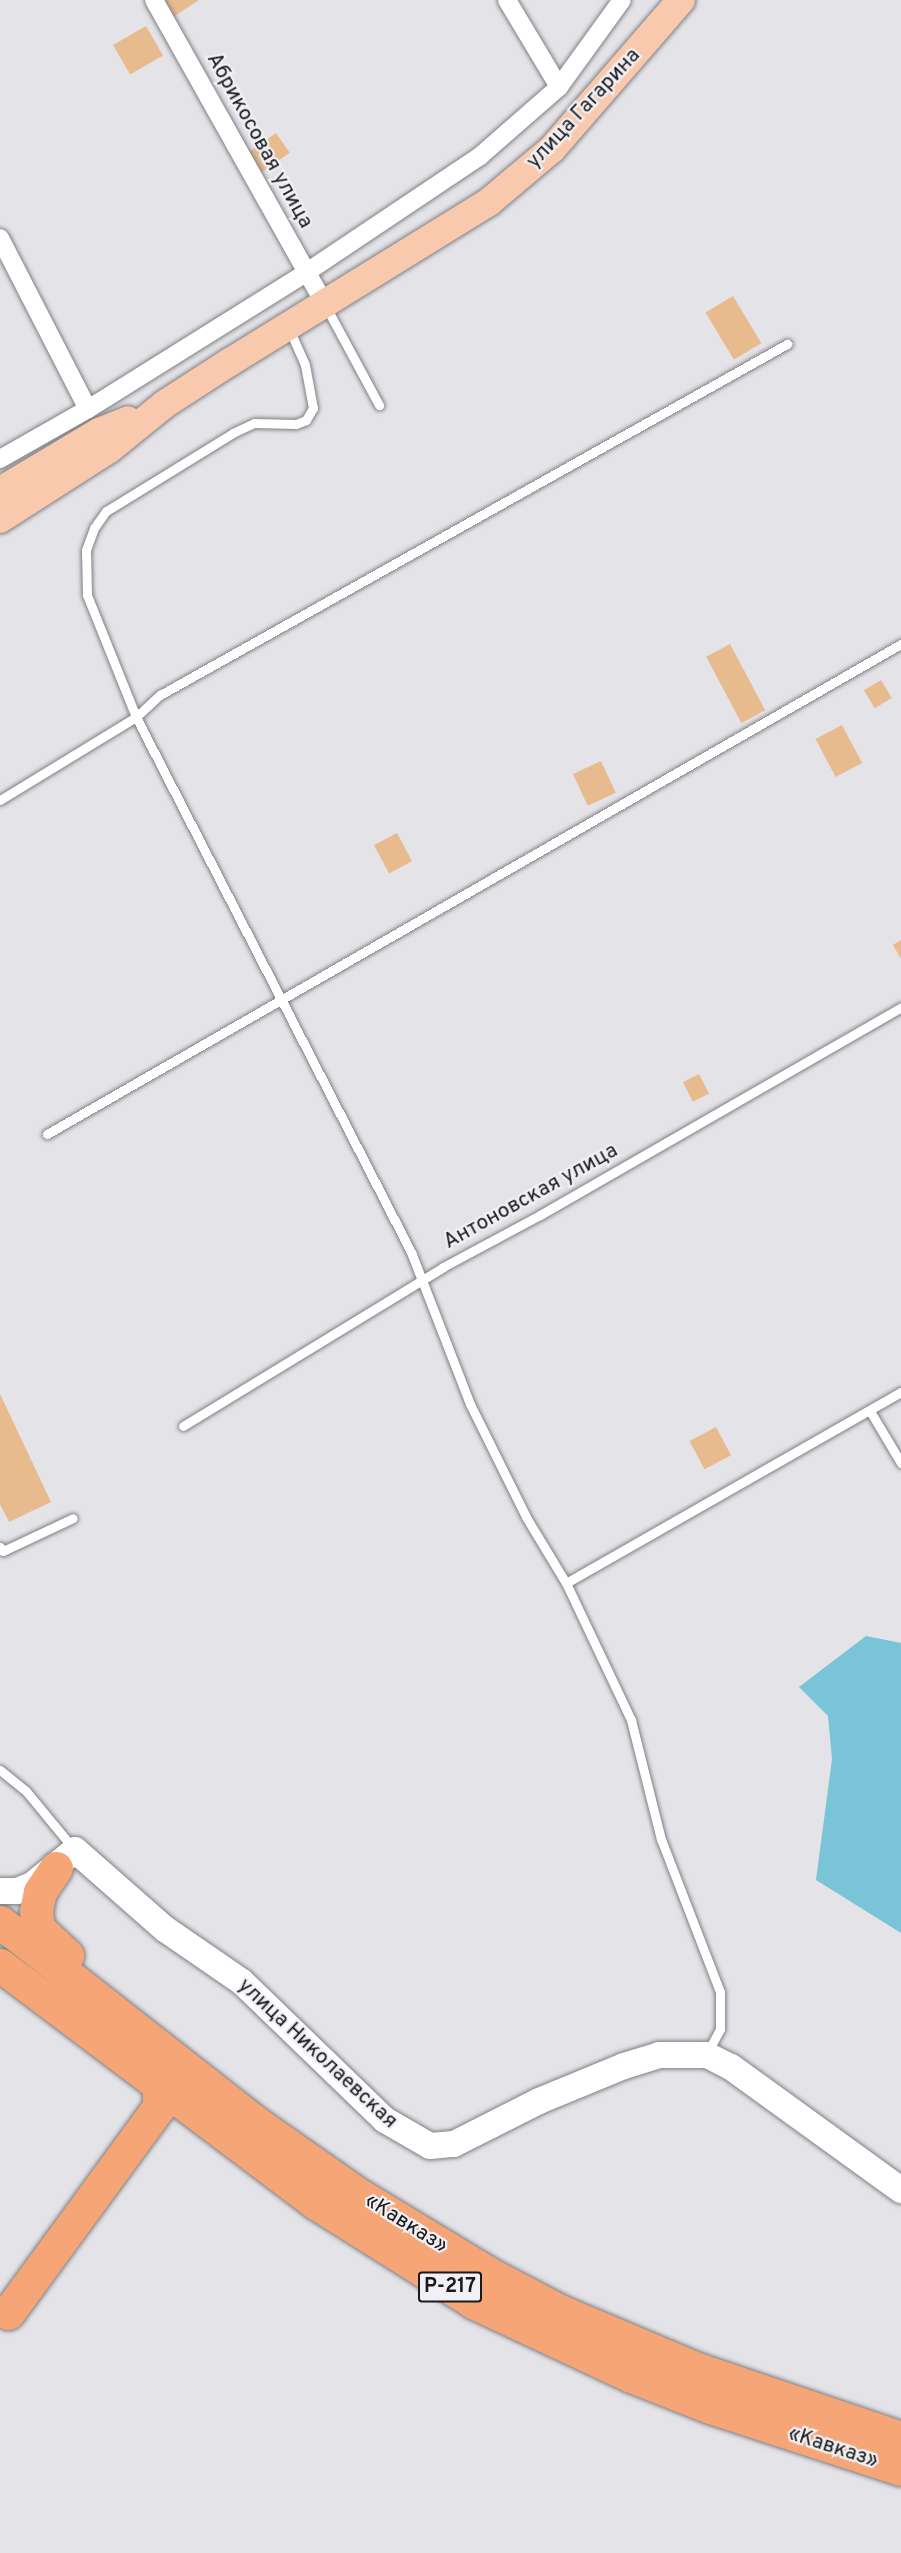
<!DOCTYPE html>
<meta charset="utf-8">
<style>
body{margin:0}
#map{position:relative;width:901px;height:2553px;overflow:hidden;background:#e4e3e8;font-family:Overpass,sans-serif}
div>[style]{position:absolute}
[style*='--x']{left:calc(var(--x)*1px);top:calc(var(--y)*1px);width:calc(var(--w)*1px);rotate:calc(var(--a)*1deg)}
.water>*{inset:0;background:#7ac4d7}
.building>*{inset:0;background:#e8bb8e;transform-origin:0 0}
.roads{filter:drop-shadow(0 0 2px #808084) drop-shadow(0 0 2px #808084)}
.lane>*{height:9px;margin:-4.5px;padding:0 4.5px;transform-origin:4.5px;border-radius:4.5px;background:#fff}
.street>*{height:18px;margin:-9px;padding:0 9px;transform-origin:9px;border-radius:9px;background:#fff}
.secondary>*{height:26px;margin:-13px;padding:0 13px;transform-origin:13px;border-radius:13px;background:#fff}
.primary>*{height:28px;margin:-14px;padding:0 14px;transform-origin:14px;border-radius:14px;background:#f9c9ad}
.highway>*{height:33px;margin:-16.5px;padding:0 16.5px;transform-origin:16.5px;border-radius:16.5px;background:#f5a576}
span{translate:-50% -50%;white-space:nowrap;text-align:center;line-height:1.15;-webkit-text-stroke:4.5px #f1f0f6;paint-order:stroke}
.shield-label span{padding:2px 4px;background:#f1f0f6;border:2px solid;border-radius:4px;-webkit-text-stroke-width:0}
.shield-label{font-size:20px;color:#1a191b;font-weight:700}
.street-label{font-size:21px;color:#1a191b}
</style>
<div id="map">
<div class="water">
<div style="clip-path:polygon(866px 1636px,901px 1643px,901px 1933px,816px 1880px,832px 1759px,828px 1716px,799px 1687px)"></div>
</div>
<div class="building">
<div style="clip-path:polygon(158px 0,199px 0,170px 19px)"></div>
<div style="left:146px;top:26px;width:34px;height:38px;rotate:60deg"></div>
<div style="left:276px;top:133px;width:24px;height:35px;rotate:55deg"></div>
<div style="left:733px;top:296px;width:55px;height:32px;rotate:59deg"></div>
<div style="left:730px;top:644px;width:75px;height:27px;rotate:62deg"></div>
<div style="left:881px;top:680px;width:21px;height:20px;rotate:59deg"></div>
<div style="left:842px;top:725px;width:43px;height:30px;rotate:62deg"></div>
<div style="left:601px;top:761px;width:35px;height:31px;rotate:65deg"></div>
<div style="left:397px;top:833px;width:32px;height:26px;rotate:62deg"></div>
<div style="clip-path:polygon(901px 940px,901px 959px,893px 945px)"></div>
<div style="left:699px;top:1074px;width:22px;height:18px;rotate:63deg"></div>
<div style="clip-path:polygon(0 1394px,51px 1502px,9px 1522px,0 1504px)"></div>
<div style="left:716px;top:1427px;width:32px;height:30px;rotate:62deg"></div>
</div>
<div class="roads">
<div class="lane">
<div style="--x:325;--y:305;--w:114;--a:61.6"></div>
<div style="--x:290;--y:331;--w:37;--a:66"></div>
<div style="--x:305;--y:365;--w:44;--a:79.5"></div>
<div style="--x:313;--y:408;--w:14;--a:120"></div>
<div style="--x:306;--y:420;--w:11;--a:158"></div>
<div style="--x:296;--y:424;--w:42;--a:-178.6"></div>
<div style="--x:254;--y:423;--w:23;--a:155"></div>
<div style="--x:233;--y:433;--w:149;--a:148.4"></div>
<div style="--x:106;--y:511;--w:21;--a:125"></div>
<div style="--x:94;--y:528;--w:23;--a:110"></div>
<div style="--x:86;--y:550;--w:45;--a:88.7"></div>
<div style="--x:87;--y:595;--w:131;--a:68.1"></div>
<div style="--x:136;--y:717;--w:602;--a:62.8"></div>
<div style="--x:411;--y:1252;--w:163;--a:68.8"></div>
<div style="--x:470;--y:1404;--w:126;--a:63.6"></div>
<div style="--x:526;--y:1517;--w:77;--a:58.8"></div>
<div style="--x:566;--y:1583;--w:152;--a:64.6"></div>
<div style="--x:631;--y:1720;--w:123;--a:75.9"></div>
<div style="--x:661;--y:1839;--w:164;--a:68.9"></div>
<div style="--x:720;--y:1992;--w:37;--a:90"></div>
<div style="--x:720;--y:2029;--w:26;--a:118"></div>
<div style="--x:0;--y:800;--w:159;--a:-31.4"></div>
<div style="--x:136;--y:717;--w:33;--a:-43"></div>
<div style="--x:160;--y:695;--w:719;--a:-29.24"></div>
<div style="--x:47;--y:1134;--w:985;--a:-29.85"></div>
<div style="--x:870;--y:1411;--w:61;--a:59.2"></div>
<div style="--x:183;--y:1426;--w:305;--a:-31.4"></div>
<div style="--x:443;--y:1267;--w:110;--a:-28.2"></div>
<div style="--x:540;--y:1215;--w:417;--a:-29.9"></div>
<div style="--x:0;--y:1547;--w:5;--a:53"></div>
<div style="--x:3;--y:1551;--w:77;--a:-25.2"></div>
<div style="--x:566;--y:1583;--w:386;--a:-29.7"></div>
<div style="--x:0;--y:1770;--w:33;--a:39"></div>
<div style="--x:26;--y:1791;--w:74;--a:50.5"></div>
</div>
<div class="street">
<div style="--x:154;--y:0;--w:347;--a:60.7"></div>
<div style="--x:507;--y:0;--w:101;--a:59.1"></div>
<div style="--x:0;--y:238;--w:192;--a:62.8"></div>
<div style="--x:0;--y:459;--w:101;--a:-29.6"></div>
<div style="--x:88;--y:409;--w:258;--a:-32"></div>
<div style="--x:307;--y:272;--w:208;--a:-33.8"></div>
<div style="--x:480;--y:156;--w:105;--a:-41.1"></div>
<div style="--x:559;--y:87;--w:107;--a:-54.1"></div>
</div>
<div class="secondary">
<div style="--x:0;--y:1891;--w:17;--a:0"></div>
<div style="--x:17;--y:1891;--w:16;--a:-22"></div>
<div style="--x:32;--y:1885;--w:55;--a:-39.1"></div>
<div style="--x:75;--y:1850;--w:120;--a:41.3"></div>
<div style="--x:165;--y:1929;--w:93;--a:34.5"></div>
<div style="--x:242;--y:1982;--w:199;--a:44"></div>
<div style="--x:385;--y:2120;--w:52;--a:30"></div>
<div style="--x:430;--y:2146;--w:24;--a:-5"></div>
<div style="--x:454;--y:2144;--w:95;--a:-26.8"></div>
<div style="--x:539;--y:2101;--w:92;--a:-22.4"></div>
<div style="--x:624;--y:2066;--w:37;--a:-17"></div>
<div style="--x:659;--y:2055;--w:48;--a:0"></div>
<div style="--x:707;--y:2055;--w:27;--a:27"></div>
<div style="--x:731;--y:2067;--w:210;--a:35.9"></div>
</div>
<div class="primary">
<div style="--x:0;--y:491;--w:115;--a:-30.8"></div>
<div style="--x:99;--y:432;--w:31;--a:-22"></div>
<div style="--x:0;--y:519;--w:128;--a:-32.6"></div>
<div style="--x:108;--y:450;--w:73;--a:-38.9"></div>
<div style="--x:165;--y:404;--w:77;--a:-32.9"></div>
<div style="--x:230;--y:362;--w:304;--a:-31.7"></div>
<div style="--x:489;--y:202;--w:82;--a:-40.1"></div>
<div style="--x:552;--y:149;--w:197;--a:-49.1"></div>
</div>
<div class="highway">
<div style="--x:56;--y:1868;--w:29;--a:124"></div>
<div style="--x:40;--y:1892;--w:19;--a:102"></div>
<div style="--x:36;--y:1911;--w:17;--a:83"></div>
<div style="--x:38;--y:1928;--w:40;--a:43"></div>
<div style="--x:0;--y:1922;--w:324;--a:38.1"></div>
<div style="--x:255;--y:2122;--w:126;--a:35"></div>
<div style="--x:358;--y:2194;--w:152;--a:31.3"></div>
<div style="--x:488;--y:2273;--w:81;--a:27.8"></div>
<div style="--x:560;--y:2311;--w:149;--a:22.9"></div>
<div style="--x:697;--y:2369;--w:215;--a:18.7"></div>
<div style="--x:0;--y:1965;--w:396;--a:37"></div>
<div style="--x:316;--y:2203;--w:186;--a:32.2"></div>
<div style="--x:473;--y:2302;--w:174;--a:25.1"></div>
<div style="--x:631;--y:2376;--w:85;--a:21.4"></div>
<div style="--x:710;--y:2407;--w:201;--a:18"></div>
<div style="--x:8;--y:2313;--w:255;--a:-53.8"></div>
<div style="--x:159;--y:2107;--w:19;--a:-90"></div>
</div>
</div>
<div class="shield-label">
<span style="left:450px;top:2287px">Р-217</span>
</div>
<div class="street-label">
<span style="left:584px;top:109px;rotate:-47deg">улица Гагарина</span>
<span style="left:259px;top:141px;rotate:61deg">Абрикосовая улица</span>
<span style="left:531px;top:1197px;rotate:-29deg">Антоновская улица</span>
<span style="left:317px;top:2054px;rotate:43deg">улица Николаевская</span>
<span style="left:406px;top:2224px;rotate:32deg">«Кавказ»</span>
<span style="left:833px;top:2448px;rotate:18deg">«Кавказ»</span>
</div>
</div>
